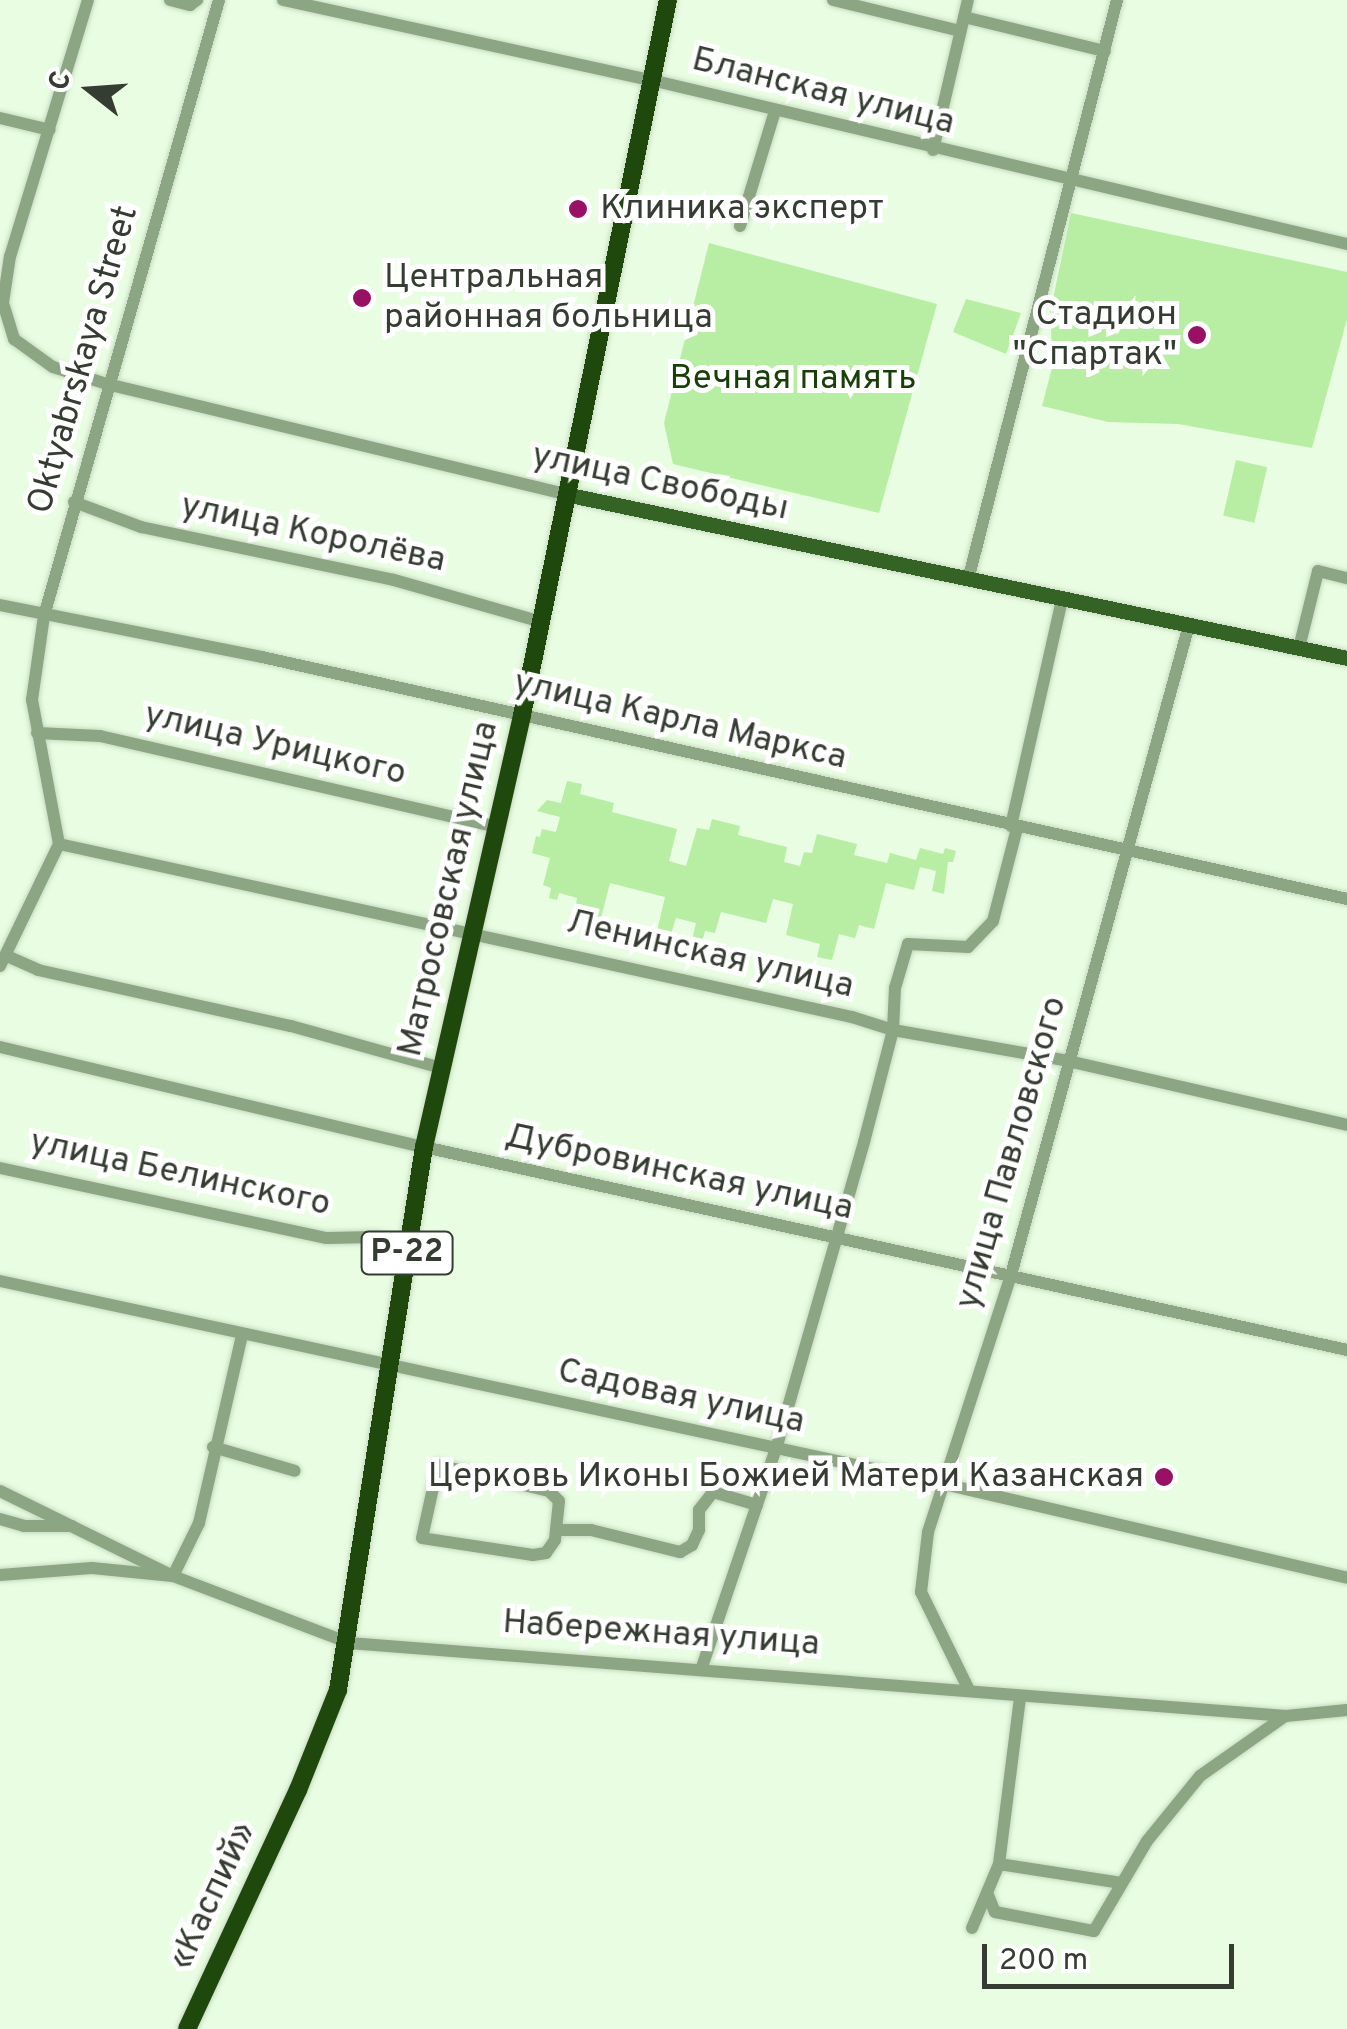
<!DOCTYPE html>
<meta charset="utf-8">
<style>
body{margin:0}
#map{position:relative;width:1347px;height:2029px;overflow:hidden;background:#e8fde1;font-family:Overpass,sans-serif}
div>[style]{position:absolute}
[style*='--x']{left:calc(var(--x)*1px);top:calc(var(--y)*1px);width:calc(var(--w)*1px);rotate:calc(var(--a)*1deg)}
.green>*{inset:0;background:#b7eea4;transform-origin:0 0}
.roads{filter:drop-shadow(0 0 2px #c8dac2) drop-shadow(0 0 2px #c8dac2)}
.minor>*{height:12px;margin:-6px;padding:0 6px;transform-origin:6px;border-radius:6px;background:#8ca684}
.major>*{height:15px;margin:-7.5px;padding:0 7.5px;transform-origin:7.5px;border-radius:7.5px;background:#356225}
.highway>*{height:18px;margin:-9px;padding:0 9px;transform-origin:9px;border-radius:9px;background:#1f480d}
.dots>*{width:28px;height:28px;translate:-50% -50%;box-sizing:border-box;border:5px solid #fff;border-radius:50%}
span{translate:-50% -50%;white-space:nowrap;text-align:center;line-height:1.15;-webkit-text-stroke:10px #fff;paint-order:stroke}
.shield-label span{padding:2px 8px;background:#fff;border:2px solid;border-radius:8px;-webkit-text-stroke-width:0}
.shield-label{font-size:32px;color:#353d32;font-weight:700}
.street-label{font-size:35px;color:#353d32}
.poi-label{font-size:35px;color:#353d32}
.left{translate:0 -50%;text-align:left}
.right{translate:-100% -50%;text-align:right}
.park-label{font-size:35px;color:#193f08}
.north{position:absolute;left:40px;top:40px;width:100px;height:100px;-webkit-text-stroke:8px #fff;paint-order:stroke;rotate:287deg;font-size:28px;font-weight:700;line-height:40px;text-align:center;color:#353d32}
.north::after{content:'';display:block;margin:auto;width:35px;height:45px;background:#353d32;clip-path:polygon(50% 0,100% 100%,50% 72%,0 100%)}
.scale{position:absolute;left:982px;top:1944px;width:252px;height:45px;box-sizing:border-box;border:5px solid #353d32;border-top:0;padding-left:12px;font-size:30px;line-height:35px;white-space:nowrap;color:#353d32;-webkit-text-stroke:8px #fff;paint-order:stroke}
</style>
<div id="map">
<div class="green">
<div style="clip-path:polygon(1071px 213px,1347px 272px,1347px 319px,1312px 448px,1178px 424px,1108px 422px,1042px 406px,1053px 364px,1050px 313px)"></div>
<div style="clip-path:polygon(709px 243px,937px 304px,879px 513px,673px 464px,664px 423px)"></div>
<div style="clip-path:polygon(966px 299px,1021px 313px,1006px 354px,953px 332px)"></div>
<div style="left:1236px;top:460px;width:32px;height:57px;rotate:13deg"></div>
<div style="clip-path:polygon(567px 781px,582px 784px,580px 794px,614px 803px,612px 812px,677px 829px,669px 861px,686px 866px,697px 828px,709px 830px,712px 819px,740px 826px,738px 835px,787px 847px,784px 862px,800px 866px,804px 852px,812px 853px,817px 834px,857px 844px,854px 855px,887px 863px,890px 853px,916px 860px,920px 848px,943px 854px,945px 848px,956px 851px,953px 862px,948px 862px,944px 894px,932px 891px,936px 871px,920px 867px,914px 890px,886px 883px,874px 929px,859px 925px,855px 938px,839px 934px,832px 960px,817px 957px,820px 944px,786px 935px,793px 904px,773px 899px,766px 923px,721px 912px,715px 933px,705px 931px,702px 942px,692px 940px,696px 923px,676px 918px,671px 934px,657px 931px,665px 897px,610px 883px,600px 922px,574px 915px,577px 898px,559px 893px,557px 900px,549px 898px,551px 888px,543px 885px,550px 858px,532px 853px,536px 836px,540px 837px,542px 829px,556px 832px,560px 817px,537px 811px,547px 800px,561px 803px)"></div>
</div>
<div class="roads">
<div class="minor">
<div style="--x:88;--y:0;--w:268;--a:106.9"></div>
<div style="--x:10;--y:256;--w:48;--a:98.5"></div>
<div style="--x:3;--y:303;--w:38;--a:73"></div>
<div style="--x:14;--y:339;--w:48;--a:35.7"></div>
<div style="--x:53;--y:367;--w:57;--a:17.5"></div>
<div style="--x:107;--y:384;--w:471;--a:13.5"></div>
<div style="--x:170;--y:0;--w:21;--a:14"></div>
<div style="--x:190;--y:5;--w:9;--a:-36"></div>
<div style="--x:283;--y:0;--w:377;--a:12.3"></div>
<div style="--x:651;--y:80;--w:715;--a:13.26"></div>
<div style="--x:833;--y:0;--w:131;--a:13.7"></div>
<div style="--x:964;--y:17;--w:145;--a:13.6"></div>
<div style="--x:0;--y:118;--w:51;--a:13.5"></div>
<div style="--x:933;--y:150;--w:154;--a:-76.9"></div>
<div style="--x:740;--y:226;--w:120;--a:-73.1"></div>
<div style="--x:74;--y:502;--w:72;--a:20.5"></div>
<div style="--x:141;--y:527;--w:258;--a:11.8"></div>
<div style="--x:394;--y:580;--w:153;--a:15.9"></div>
<div style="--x:968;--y:580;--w:599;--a:-75.59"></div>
<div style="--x:0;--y:605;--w:267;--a:11.2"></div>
<div style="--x:262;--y:657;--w:1112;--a:12.57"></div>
<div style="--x:1299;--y:648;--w:79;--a:-76.1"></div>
<div style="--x:1318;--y:571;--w:30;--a:14"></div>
<div style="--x:37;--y:733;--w:63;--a:2.7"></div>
<div style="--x:100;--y:736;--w:407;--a:12.9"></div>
<div style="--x:1011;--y:826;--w:232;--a:-77.3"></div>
<div style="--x:59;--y:844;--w:812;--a:12.31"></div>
<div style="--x:852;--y:1017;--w:43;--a:17.6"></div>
<div style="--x:893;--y:1030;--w:178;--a:10"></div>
<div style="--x:1068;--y:1061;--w:286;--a:12.9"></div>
<div style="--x:7;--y:956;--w:34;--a:24"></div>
<div style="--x:38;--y:970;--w:259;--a:12.5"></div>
<div style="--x:291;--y:1026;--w:156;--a:15.6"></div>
<div style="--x:0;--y:966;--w:136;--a:-64.2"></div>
<div style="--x:59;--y:844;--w:147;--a:-100.6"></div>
<div style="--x:32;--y:700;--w:85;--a:-81.9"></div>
<div style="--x:44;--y:616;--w:640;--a:-74.14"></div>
<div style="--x:0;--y:1047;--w:436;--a:13.3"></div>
<div style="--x:424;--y:1147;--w:945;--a:12.4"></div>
<div style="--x:0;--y:1168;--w:334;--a:12.1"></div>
<div style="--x:327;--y:1238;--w:47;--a:-1.2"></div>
<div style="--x:374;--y:1237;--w:36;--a:10"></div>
<div style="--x:0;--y:1281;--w:966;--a:12.14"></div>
<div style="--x:944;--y:1484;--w:414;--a:13.1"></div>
<div style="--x:213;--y:1447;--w:85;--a:16.3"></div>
<div style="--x:438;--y:1465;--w:114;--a:13.2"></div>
<div style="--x:549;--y:1491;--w:14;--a:45"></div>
<div style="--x:559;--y:1501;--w:39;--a:96"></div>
<div style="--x:555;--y:1540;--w:16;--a:125"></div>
<div style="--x:546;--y:1553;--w:13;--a:171"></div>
<div style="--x:533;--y:1555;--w:112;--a:-171.3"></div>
<div style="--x:422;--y:1538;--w:75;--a:-77.6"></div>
<div style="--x:0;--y:1491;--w:193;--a:26.2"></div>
<div style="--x:173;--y:1576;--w:188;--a:20.8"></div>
<div style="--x:349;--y:1643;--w:940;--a:4.45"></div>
<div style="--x:1286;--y:1716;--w:61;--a:-5.6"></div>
<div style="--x:0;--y:1519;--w:25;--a:16"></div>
<div style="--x:24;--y:1526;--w:48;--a:0"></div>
<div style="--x:559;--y:1530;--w:32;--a:0"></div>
<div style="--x:591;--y:1530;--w:92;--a:13.9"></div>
<div style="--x:680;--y:1552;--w:14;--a:-30"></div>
<div style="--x:692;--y:1545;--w:17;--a:-65"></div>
<div style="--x:699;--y:1530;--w:20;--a:-90"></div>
<div style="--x:699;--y:1510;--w:23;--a:-52"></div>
<div style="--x:713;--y:1492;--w:46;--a:16.5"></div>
<div style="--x:0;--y:1575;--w:92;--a:-4.4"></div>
<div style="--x:92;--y:1568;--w:81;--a:5.6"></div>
<div style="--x:173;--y:1576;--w:59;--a:-63.9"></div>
<div style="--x:199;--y:1523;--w:192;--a:-77.1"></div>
<div style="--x:702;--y:1667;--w:230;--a:-71.3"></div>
<div style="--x:776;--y:1449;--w:319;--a:-74"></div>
<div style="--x:864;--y:1142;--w:116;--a:-75.5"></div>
<div style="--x:893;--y:1030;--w:42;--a:-87.3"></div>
<div style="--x:895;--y:988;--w:46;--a:-73.5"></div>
<div style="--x:908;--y:944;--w:60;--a:2.9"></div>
<div style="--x:968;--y:947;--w:36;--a:-46"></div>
<div style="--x:993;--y:921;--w:96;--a:-75.5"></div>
<div style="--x:968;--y:1688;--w:107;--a:-116.1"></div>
<div style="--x:921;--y:1592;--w:60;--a:-83.3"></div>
<div style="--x:928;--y:1532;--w:270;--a:-72.1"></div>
<div style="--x:1011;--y:1275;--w:674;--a:-74.69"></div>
<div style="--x:999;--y:1864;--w:124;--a:8.8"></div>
<div style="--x:988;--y:1895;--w:18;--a:68"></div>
<div style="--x:995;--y:1912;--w:101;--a:10.9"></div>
<div style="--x:1094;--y:1931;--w:104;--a:-59.5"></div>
<div style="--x:1147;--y:1841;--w:84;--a:-50.8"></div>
<div style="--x:1200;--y:1776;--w:104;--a:-35.2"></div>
<div style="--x:972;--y:1928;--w:69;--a:-67.1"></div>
<div style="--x:999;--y:1864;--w:168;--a:-82.8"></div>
</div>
<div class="major">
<div style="--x:565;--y:494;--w:799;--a:11.84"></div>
</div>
<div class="highway">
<div style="--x:187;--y:2029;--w:264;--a:-65.1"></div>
<div style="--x:298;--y:1790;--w:108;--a:-68.2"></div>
<div style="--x:338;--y:1690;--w:550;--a:-81"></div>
<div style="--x:424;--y:1147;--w:443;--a:-77.2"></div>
<div style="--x:522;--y:715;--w:730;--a:-78.46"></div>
</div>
</div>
<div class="dots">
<div style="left:578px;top:209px;background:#981165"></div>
<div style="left:362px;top:298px;background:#981165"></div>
<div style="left:1197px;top:335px;background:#981165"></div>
<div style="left:1164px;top:1477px;background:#981165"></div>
</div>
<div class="shield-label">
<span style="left:407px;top:1253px">Р-22</span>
</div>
<div class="street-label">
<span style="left:823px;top:92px;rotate:14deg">Бланская улица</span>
<span style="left:84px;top:360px;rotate:-74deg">Oktyabrskaya Street</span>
<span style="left:660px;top:483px;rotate:12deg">улица Свободы</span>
<span style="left:313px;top:534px;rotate:12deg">улица Королёва</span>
<span style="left:680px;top:721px;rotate:13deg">улица Карла Маркса</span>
<span style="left:275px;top:745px;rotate:13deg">улица Урицкого</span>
<span style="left:449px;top:889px;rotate:-77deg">Матросовская улица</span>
<span style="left:710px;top:955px;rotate:13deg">Ленинская улица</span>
<span style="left:1012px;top:1153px;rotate:-74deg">улица Павловского</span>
<span style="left:679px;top:1173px;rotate:12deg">Дубровинская улица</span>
<span style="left:180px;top:1174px;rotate:12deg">улица Белинского</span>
<span style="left:681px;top:1397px;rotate:12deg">Садовая улица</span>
<span style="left:661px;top:1634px;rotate:4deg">Набережная улица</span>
<span style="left:213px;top:1896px;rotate:-65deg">«Каспий»</span>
</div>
<div class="poi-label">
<span class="left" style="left:600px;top:209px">Клиника эксперт</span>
<span class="left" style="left:384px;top:298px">Центральная<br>районная больница</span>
<span class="right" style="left:1177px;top:335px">Стадион<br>"Спартак"</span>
<span class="right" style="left:1144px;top:1477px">Церковь Иконы Божией Матери Казанская</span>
</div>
<div class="park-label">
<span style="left:793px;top:379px">Вечная память</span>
</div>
<div class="north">С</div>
<div class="scale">200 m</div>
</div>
